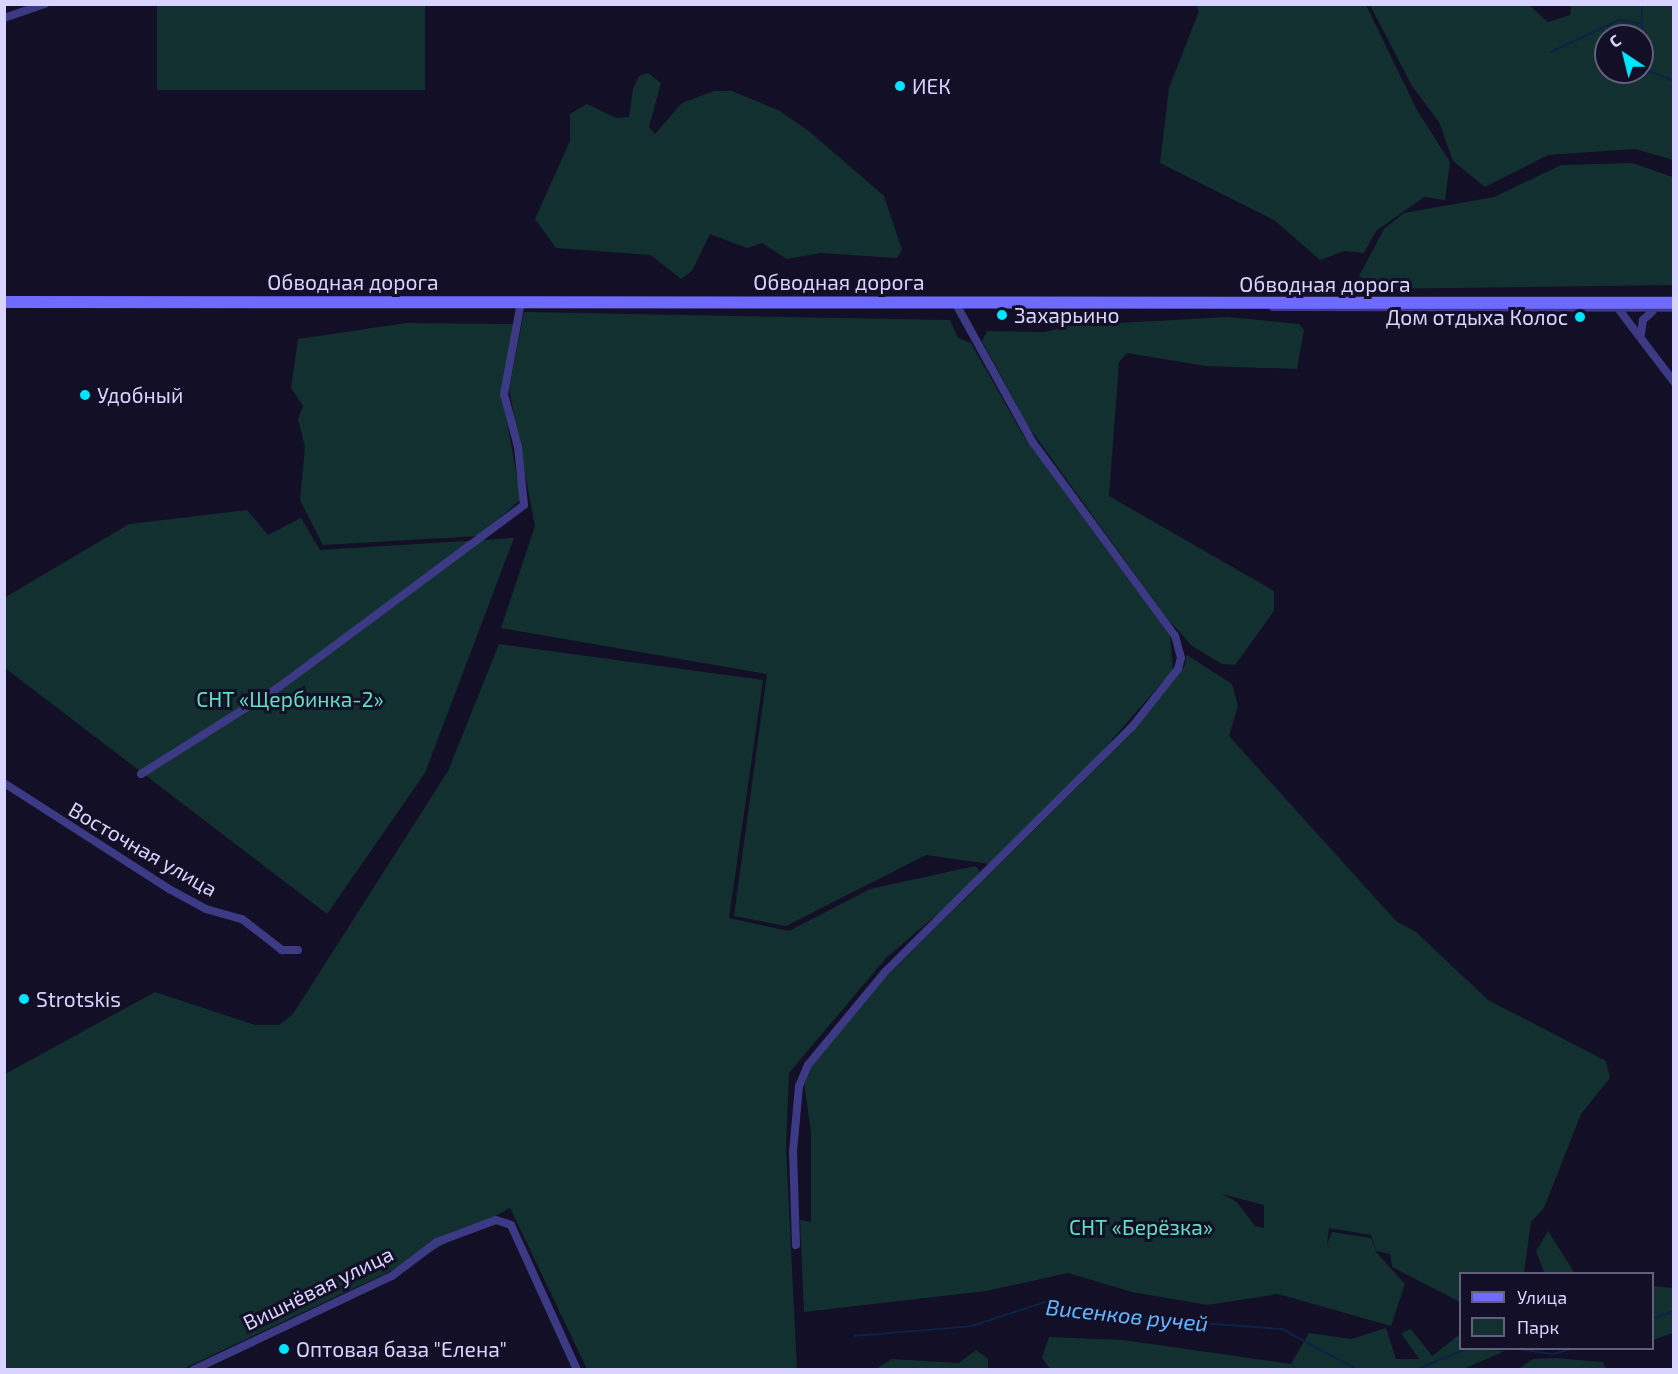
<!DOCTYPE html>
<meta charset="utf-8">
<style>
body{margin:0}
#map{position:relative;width:1678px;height:1374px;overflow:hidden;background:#130f26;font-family:"Exo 2",sans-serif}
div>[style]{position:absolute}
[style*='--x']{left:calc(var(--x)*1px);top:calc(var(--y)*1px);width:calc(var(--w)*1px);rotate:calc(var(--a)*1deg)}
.green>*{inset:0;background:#12302f;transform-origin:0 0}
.stream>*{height:2px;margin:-1px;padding:0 1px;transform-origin:1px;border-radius:1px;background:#0c2248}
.street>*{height:8px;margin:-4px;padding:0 4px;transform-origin:4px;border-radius:4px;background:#3d3a85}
.secondary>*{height:12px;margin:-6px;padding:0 6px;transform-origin:6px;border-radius:6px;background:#6f6bff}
.dots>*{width:16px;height:16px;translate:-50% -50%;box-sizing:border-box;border:3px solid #130f26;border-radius:50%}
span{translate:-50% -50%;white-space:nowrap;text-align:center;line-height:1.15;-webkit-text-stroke:6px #130f26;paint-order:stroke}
.poi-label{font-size:21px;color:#d9d4ff}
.left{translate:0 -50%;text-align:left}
.right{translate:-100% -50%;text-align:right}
.street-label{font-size:21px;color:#d9d4ff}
.park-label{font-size:21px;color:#5fe0c0}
.water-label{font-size:22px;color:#62b6ff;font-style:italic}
.frame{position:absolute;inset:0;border:6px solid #d9d4ff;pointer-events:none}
.legend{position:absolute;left:1459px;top:1272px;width:195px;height:78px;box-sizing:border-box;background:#130f26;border:2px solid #625e7d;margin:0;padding:8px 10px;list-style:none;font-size:18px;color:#d9d4ff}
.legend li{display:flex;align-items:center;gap:12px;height:30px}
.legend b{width:30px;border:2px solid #625e7d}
.north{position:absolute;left:1594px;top:24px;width:60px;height:60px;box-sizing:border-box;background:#130f26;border:2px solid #625e7d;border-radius:50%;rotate:325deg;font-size:16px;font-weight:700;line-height:24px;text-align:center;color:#d9d4ff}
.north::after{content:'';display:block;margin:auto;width:21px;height:27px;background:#00e5ff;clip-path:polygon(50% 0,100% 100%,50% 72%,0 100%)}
</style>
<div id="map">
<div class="green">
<div style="left:157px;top:5px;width:268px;height:85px"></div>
<div style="clip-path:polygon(1196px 5px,1366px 5px,1417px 110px,1450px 162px,1445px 200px,1424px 197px,1376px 231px,1364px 253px,1344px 251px,1320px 260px,1274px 220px,1160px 163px,1169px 88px,1199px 11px)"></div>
<div style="clip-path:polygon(evenodd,1370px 5px,1529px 5px,1548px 22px,1570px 15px,1571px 5px,1673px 5px,1673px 160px,1635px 149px,1548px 155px,1485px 187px,1453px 161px,1439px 122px,1412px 86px,1370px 5px,1606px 36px,1642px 36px,1642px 72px,1606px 72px,1606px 36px)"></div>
<div style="clip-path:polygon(648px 73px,661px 83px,649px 127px,655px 134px,682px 103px,714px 91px,732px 91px,778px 110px,810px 132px,884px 196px,902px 250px,897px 258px,820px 253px,787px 259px,762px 243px,747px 248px,710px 234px,692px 271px,681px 279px,651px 255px,556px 248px,535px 219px,570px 141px,570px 114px,587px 104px,616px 118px,629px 117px,633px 89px,639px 76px)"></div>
<div style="clip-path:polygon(1632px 163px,1673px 177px,1673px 285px,1378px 289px,1359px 276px,1384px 229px,1404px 213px,1494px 197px,1561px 165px)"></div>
<div style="clip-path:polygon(524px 312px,950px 320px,958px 338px,971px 343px,1026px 440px,1170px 636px,1173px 670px,1067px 791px,990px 864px,926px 855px,786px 926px,734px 916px,767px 674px,501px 628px,535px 526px,509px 389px)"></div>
<div style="clip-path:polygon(1229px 317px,1299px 324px,1304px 330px,1297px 369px,1206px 366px,1127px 353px,1119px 362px,1109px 496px,1274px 591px,1274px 611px,1235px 665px,1222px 664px,1192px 646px,1166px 617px,1028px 426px,982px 341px,987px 331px,1045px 332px,1100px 318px,1117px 323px)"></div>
<div style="clip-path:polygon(406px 323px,515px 324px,501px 388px,521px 499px,479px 536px,323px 545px,300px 500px,305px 447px,298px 419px,303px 406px,291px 388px,298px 339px)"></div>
<div style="clip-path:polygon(247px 510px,268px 535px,301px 518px,320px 550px,514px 538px,425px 773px,327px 914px,5px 668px,4px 598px,129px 524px)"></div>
<div style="clip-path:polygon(499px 644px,763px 680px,729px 918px,789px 931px,870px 889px,975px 866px,983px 875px,886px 958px,789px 1073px,786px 1148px,797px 1369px,587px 1369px,510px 1208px,425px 1255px,183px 1369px,5px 1370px,5px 1074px,155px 992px,255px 1025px,279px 1025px,293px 1014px,448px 771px)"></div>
<div style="clip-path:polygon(evenodd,1187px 655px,1232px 684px,1238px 706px,1229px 736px,1396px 921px,1416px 932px,1488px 1000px,1606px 1061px,1610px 1078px,1581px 1114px,1544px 1208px,1531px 1222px,1524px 1273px,1460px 1274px,1460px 1302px,1392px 1267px,1390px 1254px,1376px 1251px,1371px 1235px,1329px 1228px,1327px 1244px,1332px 1232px,1371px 1238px,1376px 1252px,1405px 1284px,1391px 1326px,1278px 1294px,1207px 1305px,1132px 1292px,1068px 1273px,986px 1291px,804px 1312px,800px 1220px,811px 1222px,811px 1133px,804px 1083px,814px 1062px,881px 982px,1132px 733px,1184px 667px,1187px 655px,1222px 1194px,1264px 1205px,1264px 1228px,1255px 1226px,1237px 1202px,1222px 1194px)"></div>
<div style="clip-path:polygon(1548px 1231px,1574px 1272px,1581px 1273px,1544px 1273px,1536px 1251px)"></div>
<div style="clip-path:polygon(1652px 1286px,1674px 1288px,1673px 1333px,1653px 1340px)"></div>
<div style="clip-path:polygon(1386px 1328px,1396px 1359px,1419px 1359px,1401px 1333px,1411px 1329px,1432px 1356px,1460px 1334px,1460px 1348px,1505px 1351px,1461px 1370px,1051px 1370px,1042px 1358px,1049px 1337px,1123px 1340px,1291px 1364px,1309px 1333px,1351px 1339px)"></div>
<div style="clip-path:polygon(976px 1350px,988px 1359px,988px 1369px,876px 1369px,892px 1359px,959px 1363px)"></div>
<div style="clip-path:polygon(1555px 1358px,1602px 1362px,1607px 1369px,1518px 1369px,1533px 1359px)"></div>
</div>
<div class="stream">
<div style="--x:1642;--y:4;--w:32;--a:90"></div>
<div style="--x:1642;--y:37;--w:35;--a:80"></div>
<div style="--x:1648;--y:71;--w:28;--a:21"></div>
<div style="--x:1551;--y:52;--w:75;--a:-25.2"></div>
<div style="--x:1619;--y:20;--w:21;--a:8"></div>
<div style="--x:1652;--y:1319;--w:23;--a:-20"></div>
<div style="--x:854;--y:1336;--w:118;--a:-4.8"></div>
<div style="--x:972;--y:1326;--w:77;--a:-18.2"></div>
<div style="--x:1045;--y:1302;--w:88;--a:10.4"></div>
<div style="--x:1132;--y:1318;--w:150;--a:4.2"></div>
<div style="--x:1282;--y:1329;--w:86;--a:28.3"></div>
<div style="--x:1513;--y:1348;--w:40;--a:8.5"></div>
<div style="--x:1553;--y:1354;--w:23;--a:-15"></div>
<div style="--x:1415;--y:1370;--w:58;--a:-22.2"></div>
</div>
<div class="street">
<div style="--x:4;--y:18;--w:43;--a:-18.9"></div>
<div style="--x:1273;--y:307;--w:401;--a:0.1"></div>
<div style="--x:1620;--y:311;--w:89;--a:52.7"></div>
<div style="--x:1641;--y:334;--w:14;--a:-82"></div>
<div style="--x:1643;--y:320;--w:13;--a:-42"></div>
<div style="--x:141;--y:774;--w:163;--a:-32.2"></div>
<div style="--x:279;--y:687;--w:305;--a:-36.6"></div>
<div style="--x:524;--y:505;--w:58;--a:-95.9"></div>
<div style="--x:518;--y:447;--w:55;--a:-104.8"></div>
<div style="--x:504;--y:394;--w:94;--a:-79.5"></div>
<div style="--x:4;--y:783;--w:196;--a:32.7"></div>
<div style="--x:169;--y:889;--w:42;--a:28.4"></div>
<div style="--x:206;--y:909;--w:37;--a:16"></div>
<div style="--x:242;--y:919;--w:51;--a:37.8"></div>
<div style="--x:282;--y:950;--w:16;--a:0"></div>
<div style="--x:796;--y:1245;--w:93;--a:-91.8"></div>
<div style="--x:793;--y:1152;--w:66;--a:-84.8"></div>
<div style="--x:799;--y:1086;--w:23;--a:-67"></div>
<div style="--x:808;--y:1065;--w:121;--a:-50.4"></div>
<div style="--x:885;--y:972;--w:348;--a:-44.8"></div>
<div style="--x:1132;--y:727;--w:74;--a:-51.6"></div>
<div style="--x:1178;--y:669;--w:11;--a:-75"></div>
<div style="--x:1181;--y:658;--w:23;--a:-105"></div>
<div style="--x:1175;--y:636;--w:240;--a:-126.3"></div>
<div style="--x:1033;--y:443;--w:161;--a:-119"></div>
<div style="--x:193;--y:1370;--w:220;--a:-25.3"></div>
<div style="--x:392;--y:1276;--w:56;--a:-37.1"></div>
<div style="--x:437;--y:1242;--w:63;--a:-20.4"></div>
<div style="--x:496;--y:1220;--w:16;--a:18"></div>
<div style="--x:511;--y:1225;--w:159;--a:65.5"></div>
</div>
<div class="secondary">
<div style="--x:4;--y:302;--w:1670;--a:0.03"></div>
</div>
<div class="dots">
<div style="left:900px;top:86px;background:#00e5ff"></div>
<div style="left:1002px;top:315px;background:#00e5ff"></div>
<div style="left:1580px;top:317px;background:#00e5ff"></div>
<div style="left:85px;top:395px;background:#00e5ff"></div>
<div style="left:24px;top:999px;background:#00e5ff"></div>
<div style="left:284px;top:1349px;background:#00e5ff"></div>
</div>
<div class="poi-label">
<span class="left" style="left:912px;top:86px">ИЕК</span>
<span class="left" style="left:1014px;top:315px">Захарьино</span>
<span class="right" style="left:1568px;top:317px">Дом отдыха Колос</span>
<span class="left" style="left:97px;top:395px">Удобный</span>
<span class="left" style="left:36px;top:999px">Strotskis</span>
<span class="left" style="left:296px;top:1349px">Оптовая база "Елена"</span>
</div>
<div class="street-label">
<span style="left:353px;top:282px">Обводная дорога</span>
<span style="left:839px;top:282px">Обводная дорога</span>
<span style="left:1325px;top:284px">Обводная дорога</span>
<span style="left:143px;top:849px;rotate:30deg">Восточная улица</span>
<span style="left:318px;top:1288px;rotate:-26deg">Вишнёвая улица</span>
</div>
<div class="park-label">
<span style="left:290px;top:699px">СНТ «Щербинка-2»</span>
<span style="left:1141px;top:1227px">СНТ «Берёзка»</span>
</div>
<div class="water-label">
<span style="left:1127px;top:1315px;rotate:6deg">Висенков ручей</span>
</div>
<div class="frame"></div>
<ul class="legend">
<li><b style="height:8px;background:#6f6bff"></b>Улица</li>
<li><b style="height:16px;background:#12302f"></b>Парк</li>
</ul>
<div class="north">С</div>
</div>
